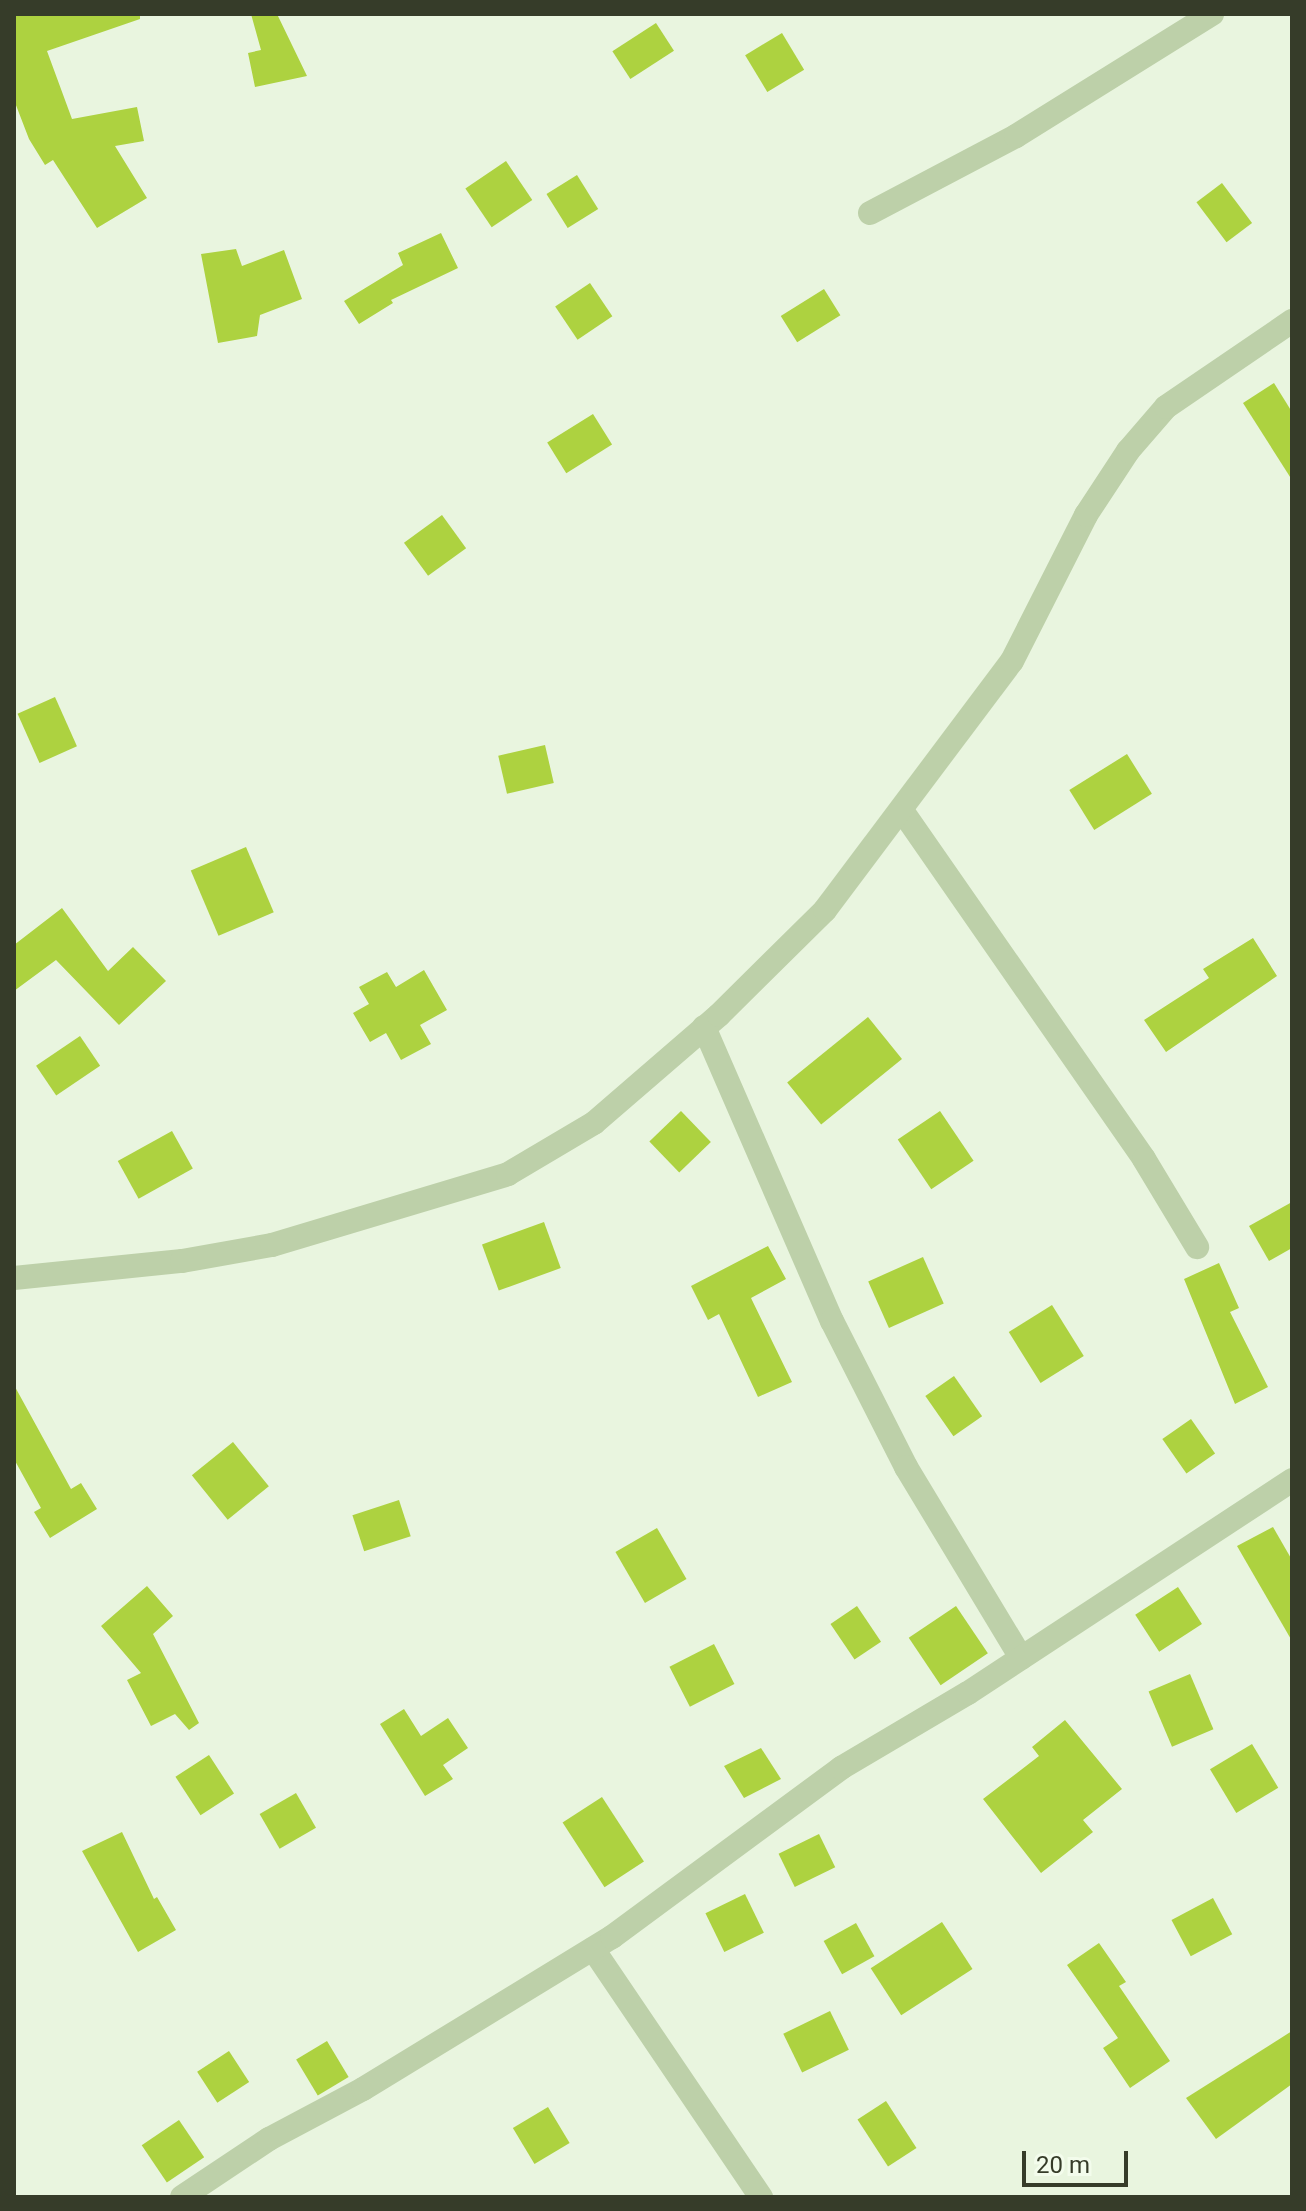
<!DOCTYPE html>
<style>
body{margin:0}
#map{position:relative;width:1306px;height:2211px;overflow:hidden;background:#e9f5df;font-family:Roboto,sans-serif}
div>[style]{position:absolute}
[style*='--x']{left:calc(var(--x)*1px);top:calc(var(--y)*1px);width:calc(var(--w)*1px);rotate:calc(var(--a)*1deg)}
.building>*{inset:0;background:#add240;transform-origin:0 0}
.street>*{height:24px;margin:-12px;padding:0 12px;transform-origin:12px;border-radius:12px;background:#bdd0a9}
span{translate:-50% -50%;white-space:nowrap;text-align:center;line-height:1.15;-webkit-text-stroke:6px #f3fcec;paint-order:stroke}
.frame{position:absolute;inset:0;border:16px solid #363c29;pointer-events:none}
.scale{position:absolute;left:1022px;top:2151px;width:106px;height:36px;box-sizing:border-box;border:4px solid #363c29;border-top:0;padding-left:10px;font-size:24px;line-height:28px;white-space:nowrap;color:#363c29;-webkit-text-stroke:6px #f3fcec;paint-order:stroke}
</style>
<div id="map">
<div class="building">
<div style="clip-path:polygon(14px 14px,140px 14px,140px 19px,47px 51px,72px 119px,137px 107px,144px 141px,115px 146px,147px 198px,97px 228px,53px 160px,45px 165px,29px 139px,14px 100px)"></div>
<div style="clip-path:polygon(251px 14px,277px 14px,307px 76px,255px 87px,248px 53px,261px 50px)"></div>
<div style="left:656px;top:23px;width:33px;height:52px;rotate:57deg"></div>
<div style="left:782px;top:33px;width:43px;height:43px;rotate:59deg"></div>
<div style="left:506px;top:161px;width:47px;height:49px;rotate:56deg"></div>
<div style="left:577px;top:175px;width:40px;height:36px;rotate:58deg"></div>
<div style="left:1222px;top:183px;width:50px;height:32px;rotate:53deg"></div>
<div style="clip-path:polygon(441px 233px,458px 268px,391px 300px,393px 303px,359px 324px,344px 301px,403px 265px,398px 253px)"></div>
<div style="clip-path:polygon(236px 249px,242px 266px,284px 250px,302px 299px,260px 315px,257px 336px,218px 343px,201px 254px)"></div>
<div style="left:590px;top:283px;width:40px;height:42px;rotate:56deg"></div>
<div style="left:824px;top:289px;width:31px;height:51px;rotate:58deg"></div>
<div style="clip-path:polygon(1274px 383px,1292px 412px,1292px 480px,1243px 403px)"></div>
<div style="left:593px;top:414px;width:36px;height:54px;rotate:58deg"></div>
<div style="left:442px;top:515px;width:41px;height:47px;rotate:54deg"></div>
<div style="left:55px;top:697px;width:54px;height:41px;rotate:66deg"></div>
<div style="left:545px;top:745px;width:39px;height:48px;rotate:77deg"></div>
<div style="left:1127px;top:754px;width:47px;height:68px;rotate:58deg"></div>
<div style="left:246px;top:847px;width:71px;height:60px;rotate:67deg"></div>
<div style="clip-path:polygon(62px 908px,108px 971px,133px 947px,166px 981px,119px 1025px,56px 960px,14px 991px,14px 945px)"></div>
<div style="clip-path:polygon(1253px 938px,1277px 976px,1166px 1052px,1144px 1020px,1209px 978px,1203px 969px)"></div>
<div style="clip-path:polygon(424px 970px,447px 1010px,420px 1025px,431px 1044px,401px 1060px,386px 1033px,370px 1042px,353px 1013px,369px 1004px,359px 987px,387px 972px,396px 987px)"></div>
<div style="left:868px;top:1017px;width:54px;height:104px;rotate:51deg"></div>
<div style="left:80px;top:1036px;width:36px;height:53px;rotate:56deg"></div>
<div style="left:681px;top:1111px;width:43px;height:44px;rotate:46deg"></div>
<div style="left:940px;top:1111px;width:60px;height:51px;rotate:56deg"></div>
<div style="left:172px;top:1131px;width:43px;height:62px;rotate:61deg"></div>
<div style="clip-path:polygon(1292px 1202px,1292px 1248px,1269px 1261px,1249px 1226px)"></div>
<div style="left:544px;top:1222px;width:49px;height:66px;rotate:70deg"></div>
<div style="clip-path:polygon(768px 1246px,786px 1279px,751px 1298px,792px 1382px,758px 1397px,719px 1314px,708px 1320px,691px 1286px)"></div>
<div style="left:923px;top:1257px;width:51px;height:60px;rotate:66deg"></div>
<div style="clip-path:polygon(1219px 1263px,1239px 1308px,1230px 1312px,1268px 1387px,1235px 1404px,1184px 1279px)"></div>
<div style="left:1052px;top:1305px;width:60px;height:51px;rotate:58deg"></div>
<div style="left:954px;top:1376px;width:49px;height:35px;rotate:55deg"></div>
<div style="clip-path:polygon(14px 1385px,71px 1489px,81px 1483px,97px 1509px,50px 1538px,34px 1512px,41px 1508px,14px 1459px)"></div>
<div style="left:1191px;top:1419px;width:42px;height:35px;rotate:55deg"></div>
<div style="left:233px;top:1442px;width:57px;height:53px;rotate:51deg"></div>
<div style="left:399px;top:1500px;width:38px;height:49px;rotate:72deg"></div>
<div style="clip-path:polygon(1273px 1527px,1292px 1560px,1292px 1641px,1237px 1546px)"></div>
<div style="left:657px;top:1528px;width:59px;height:48px;rotate:60deg"></div>
<div style="clip-path:polygon(147px 1586px,173px 1616px,153px 1634px,199px 1723px,189px 1730px,175px 1714px,151px 1726px,127px 1680px,141px 1673px,101px 1626px)"></div>
<div style="left:1178px;top:1587px;width:44px;height:51px;rotate:57deg"></div>
<div style="left:857px;top:1606px;width:43px;height:32px;rotate:56deg"></div>
<div style="left:956px;top:1606px;width:57px;height:57px;rotate:56deg"></div>
<div style="left:714px;top:1644px;width:45px;height:50px;rotate:63deg"></div>
<div style="left:1190px;top:1674px;width:60px;height:45px;rotate:67deg"></div>
<div style="clip-path:polygon(404px 1709px,421px 1736px,448px 1718px,468px 1748px,443px 1765px,453px 1779px,425px 1796px,380px 1724px)"></div>
<div style="clip-path:polygon(1065px 1720px,1122px 1789px,1083px 1820px,1093px 1832px,1041px 1873px,983px 1799px,1039px 1756px,1032px 1747px)"></div>
<div style="left:1252px;top:1744px;width:51px;height:49px;rotate:59deg"></div>
<div style="clip-path:polygon(761px 1748px,781px 1779px,744px 1798px,724px 1766px)"></div>
<div style="left:209px;top:1755px;width:46px;height:40px;rotate:57deg"></div>
<div style="left:296px;top:1793px;width:40px;height:42px;rotate:60deg"></div>
<div style="left:602px;top:1797px;width:77px;height:47px;rotate:57deg"></div>
<div style="clip-path:polygon(122px 1832px,154px 1899px,157px 1897px,176px 1930px,138px 1952px,82px 1851px)"></div>
<div style="left:819px;top:1834px;width:37px;height:45px;rotate:64deg"></div>
<div style="left:745px;top:1894px;width:43px;height:44px;rotate:64deg"></div>
<div style="left:1213px;top:1898px;width:41px;height:47px;rotate:62deg"></div>
<div style="left:942px;top:1922px;width:56px;height:85px;rotate:57deg"></div>
<div style="left:856px;top:1923px;width:38px;height:37px;rotate:61deg"></div>
<div style="clip-path:polygon(1099px 1943px,1126px 1982px,1119px 1986px,1170px 2061px,1130px 2088px,1103px 2048px,1118px 2038px,1067px 1965px)"></div>
<div style="left:830px;top:2011px;width:43px;height:52px;rotate:64deg"></div>
<div style="clip-path:polygon(1292px 2031px,1292px 2084px,1216px 2139px,1186px 2098px)"></div>
<div style="left:327px;top:2041px;width:42px;height:36px;rotate:59deg"></div>
<div style="left:229px;top:2051px;width:37px;height:38px;rotate:57deg"></div>
<div style="left:886px;top:2101px;width:56px;height:34px;rotate:57deg"></div>
<div style="left:548px;top:2107px;width:42px;height:41px;rotate:59deg"></div>
<div style="left:179px;top:2120px;width:45px;height:45px;rotate:56deg"></div>
</div>
<div class="street">
<div style="--x:870;--y:213;--w:165;--a:-27.8"></div>
<div style="--x:1016;--y:136;--w:231;--a:-31.9"></div>
<div style="--x:903;--y:812;--w:422;--a:55.2"></div>
<div style="--x:1144;--y:1159;--w:103;--a:58.9"></div>
<div style="--x:704;--y:1027;--w:321;--a:66.5"></div>
<div style="--x:832;--y:1321;--w:164;--a:63.1"></div>
<div style="--x:906;--y:1467;--w:223;--a:58.9"></div>
<div style="--x:14;--y:1278;--w:169;--a:-5.8"></div>
<div style="--x:182;--y:1261;--w:91;--a:-10.1"></div>
<div style="--x:272;--y:1245;--w:246;--a:-16.7"></div>
<div style="--x:508;--y:1174;--w:100;--a:-30.7"></div>
<div style="--x:594;--y:1123;--w:165;--a:-40.8"></div>
<div style="--x:719;--y:1015;--w:149;--a:-44.7"></div>
<div style="--x:825;--y:910;--w:311;--a:-53.1"></div>
<div style="--x:1012;--y:661;--w:164;--a:-63.1"></div>
<div style="--x:1086;--y:515;--w:77;--a:-56.7"></div>
<div style="--x:1128;--y:451;--w:58;--a:-49.2"></div>
<div style="--x:1166;--y:407;--w:153;--a:-34.3"></div>
<div style="--x:593;--y:1949;--w:300;--a:55.9"></div>
<div style="--x:182;--y:2197;--w:105;--a:-33.7"></div>
<div style="--x:269;--y:2139;--w:106;--a:-28"></div>
<div style="--x:363;--y:2089;--w:292;--a:-31.4"></div>
<div style="--x:612;--y:1937;--w:285;--a:-36.4"></div>
<div style="--x:841;--y:1768;--w:147;--a:-30.6"></div>
<div style="--x:968;--y:1693;--w:388;--a:-33.3"></div>
</div>
<div class="frame"></div>
<div class="scale">20 m</div>
</div>
